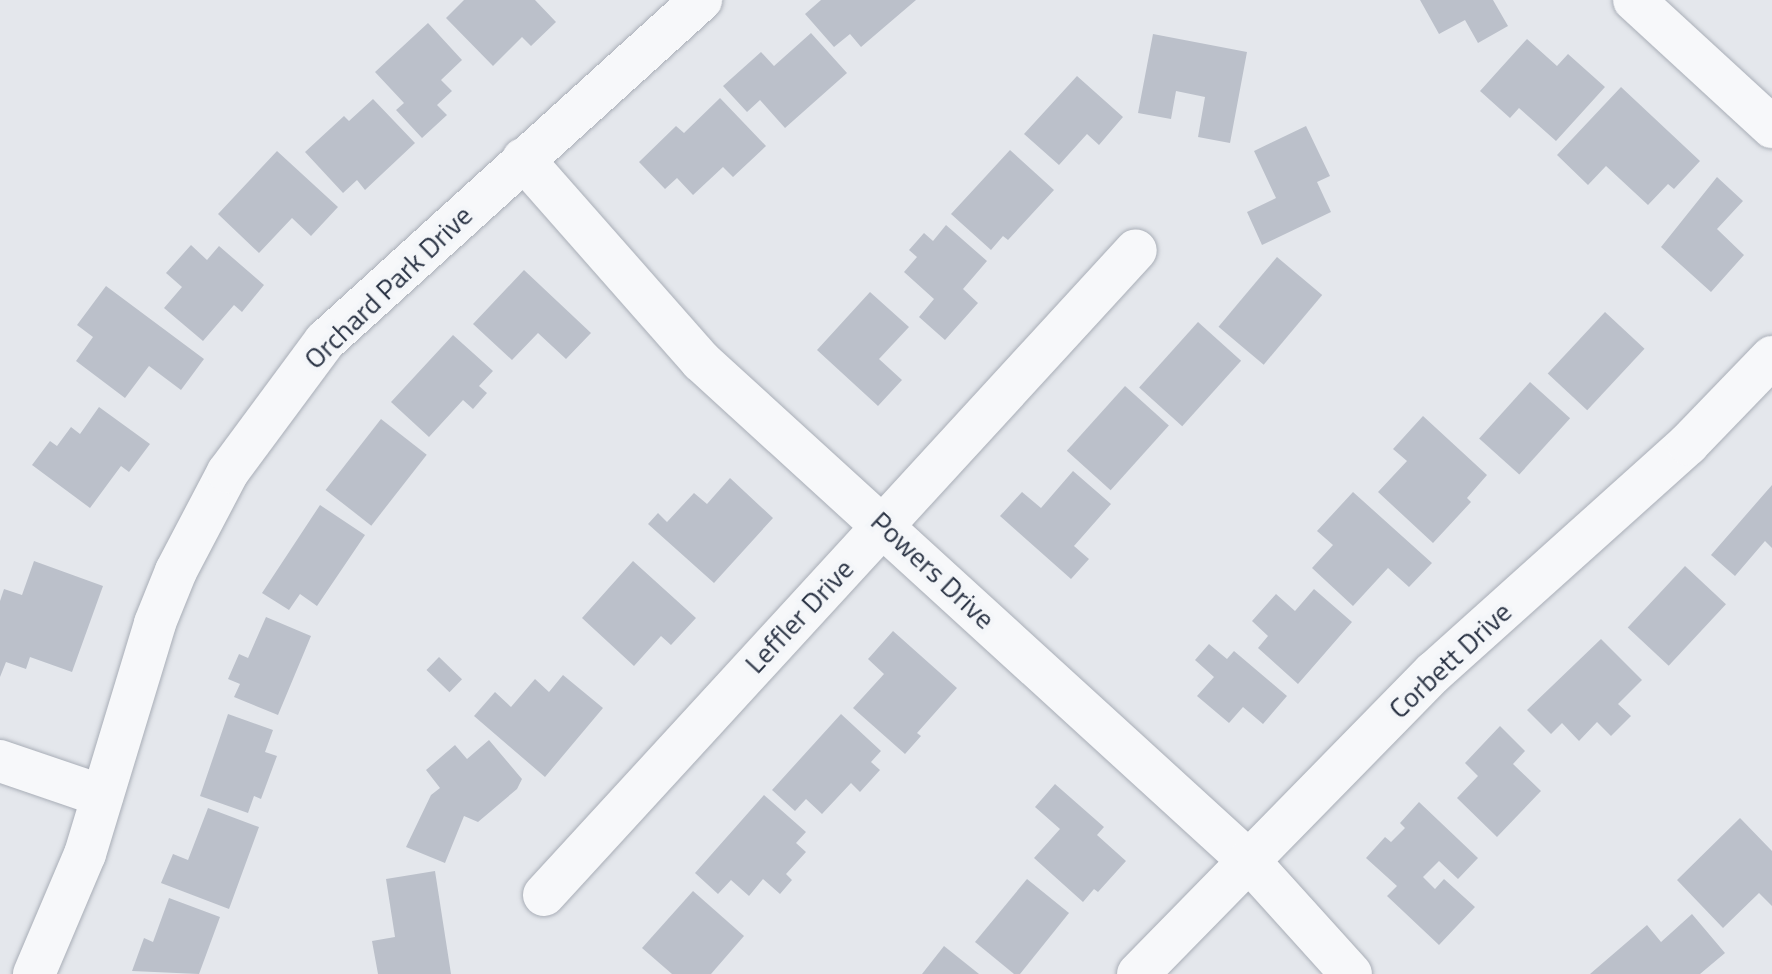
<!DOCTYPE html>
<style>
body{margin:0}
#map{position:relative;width:1772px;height:974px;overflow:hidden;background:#e4e7ec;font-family:"Titillium Web",sans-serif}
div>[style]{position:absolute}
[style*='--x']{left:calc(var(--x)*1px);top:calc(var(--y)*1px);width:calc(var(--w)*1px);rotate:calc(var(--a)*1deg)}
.building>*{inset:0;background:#bbc0ca;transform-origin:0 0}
.roads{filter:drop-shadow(0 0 2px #a9aeb7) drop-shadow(0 0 2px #a9aeb7)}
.minor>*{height:42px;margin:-21px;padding:0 21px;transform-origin:21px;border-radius:21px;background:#f7f8fa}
span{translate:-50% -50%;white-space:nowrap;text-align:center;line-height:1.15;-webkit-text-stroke:9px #f4f6f9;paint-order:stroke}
.street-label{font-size:28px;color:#2b3445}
</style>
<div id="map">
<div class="building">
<div style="clip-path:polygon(464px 0,535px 0,556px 22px,531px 46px,522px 37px,493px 66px,446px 18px)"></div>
<div style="clip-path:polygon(821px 0,916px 0,861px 47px,850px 34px,834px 47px,805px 14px)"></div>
<div style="clip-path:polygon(1420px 0,1493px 0,1508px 26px,1478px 43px,1465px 20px,1439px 34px)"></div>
<div style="clip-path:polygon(428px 23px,462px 60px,441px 80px,452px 91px,437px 105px,447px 115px,422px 138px,396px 110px,404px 103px,375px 72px)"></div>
<div style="clip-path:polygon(811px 33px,847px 73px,785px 128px,760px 100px,747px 112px,723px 86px,761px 52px,774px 66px)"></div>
<div style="clip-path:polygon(1153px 34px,1247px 52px,1230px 143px,1198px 137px,1205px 97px,1176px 91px,1171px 119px,1138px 113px)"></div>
<div style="clip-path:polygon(1527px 39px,1557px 66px,1568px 54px,1605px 87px,1556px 141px,1519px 108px,1510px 118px,1480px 91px)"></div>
<div style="clip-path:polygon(1077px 76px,1123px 117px,1099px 145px,1087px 134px,1059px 165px,1024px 134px)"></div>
<div style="clip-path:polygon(1621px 87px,1700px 161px,1674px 189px,1668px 184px,1648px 205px,1606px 166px,1588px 185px,1557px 155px)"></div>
<div style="clip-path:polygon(720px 98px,766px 146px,733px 177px,723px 167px,693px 195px,677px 178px,665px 189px,639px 162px,676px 126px,684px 133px)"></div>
<div style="clip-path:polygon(373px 99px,415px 143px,365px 190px,357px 180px,343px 193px,305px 152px,344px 116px,349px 121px)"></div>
<div style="clip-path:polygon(1306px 126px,1330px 176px,1317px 182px,1331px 212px,1262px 245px,1247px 212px,1276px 198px,1254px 151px)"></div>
<div style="clip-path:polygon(1010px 150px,1054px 190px,1008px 240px,1003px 236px,991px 250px,951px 214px)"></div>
<div style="clip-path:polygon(277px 151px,338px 207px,311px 236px,292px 218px,259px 253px,218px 214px)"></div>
<div style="clip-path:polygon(1717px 177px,1743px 201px,1717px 229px,1744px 255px,1711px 292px,1661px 247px)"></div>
<div style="clip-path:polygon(946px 225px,987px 261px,963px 289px,978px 303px,945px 340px,919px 317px,934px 299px,904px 272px,917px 257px,909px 250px,924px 233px,933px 241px)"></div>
<div style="clip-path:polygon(191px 245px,207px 260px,219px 246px,264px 285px,242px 312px,234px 305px,203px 341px,164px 308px,182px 287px,166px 273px)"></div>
<div style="left:1277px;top:257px;width:59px;height:91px;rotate:40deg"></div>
<div style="clip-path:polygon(524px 270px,591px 333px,566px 359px,538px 333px,512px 360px,473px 324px)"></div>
<div style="clip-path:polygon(106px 286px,204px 359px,181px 390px,149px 366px,125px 398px,76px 361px,93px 337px,77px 325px)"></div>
<div style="clip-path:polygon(870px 292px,909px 327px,879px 359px,902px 380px,878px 406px,817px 350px)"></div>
<div style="left:1605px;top:312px;width:54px;height:84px;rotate:43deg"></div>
<div style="left:1198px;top:322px;width:58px;height:88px;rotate:42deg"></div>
<div style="clip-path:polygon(453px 335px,493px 371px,479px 386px,487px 393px,473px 409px,463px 400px,429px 437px,391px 402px)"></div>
<div style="left:1530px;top:382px;width:54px;height:76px;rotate:42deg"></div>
<div style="left:1125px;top:386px;width:59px;height:87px;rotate:42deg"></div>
<div style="clip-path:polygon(99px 407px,150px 444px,129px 472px,121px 466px,90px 508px,32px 465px,50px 441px,57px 446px,71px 427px,80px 434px)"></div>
<div style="clip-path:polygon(1423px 416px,1487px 475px,1467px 498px,1471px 502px,1433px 543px,1378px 492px,1407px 461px,1393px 449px)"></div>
<div style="left:381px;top:419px;width:58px;height:90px;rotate:38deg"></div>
<div style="clip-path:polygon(1073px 471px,1111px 504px,1074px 546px,1089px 559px,1071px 579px,1000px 516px,1022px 492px,1041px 508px)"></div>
<div style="clip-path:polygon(730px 478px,773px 518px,714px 583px,648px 524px,658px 513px,667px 522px,694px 493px,707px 504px)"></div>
<div style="clip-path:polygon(1772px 485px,1772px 548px,1765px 541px,1735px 576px,1711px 555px)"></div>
<div style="clip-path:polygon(1353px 492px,1432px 563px,1409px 587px,1388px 568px,1353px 606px,1312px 568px,1333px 545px,1317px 531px)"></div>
<div style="clip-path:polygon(320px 505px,365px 535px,317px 606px,300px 594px,289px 610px,262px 593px)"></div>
<div style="clip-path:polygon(34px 561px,103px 586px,72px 672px,30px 657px,26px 669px,6px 662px,0 677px,0 601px,4px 589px,22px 595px)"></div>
<div style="clip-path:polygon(633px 561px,696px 618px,671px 645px,661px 636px,634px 666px,582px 618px)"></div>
<div style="left:1685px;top:566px;width:56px;height:84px;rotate:43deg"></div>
<div style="clip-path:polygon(1314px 589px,1352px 622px,1298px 684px,1258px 648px,1268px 636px,1252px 621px,1276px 594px,1295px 611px)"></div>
<div style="clip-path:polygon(266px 617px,311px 636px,278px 715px,234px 697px,240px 684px,228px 679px,239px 654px,248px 658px)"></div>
<div style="clip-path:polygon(893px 631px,957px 688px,917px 733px,921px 736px,905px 754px,853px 708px,884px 674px,868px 659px)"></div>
<div style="clip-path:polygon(1601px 639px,1642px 680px,1618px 704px,1631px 716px,1611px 736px,1597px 722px,1579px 741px,1562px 723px,1551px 734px,1527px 710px)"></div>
<div style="clip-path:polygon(1209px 644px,1227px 659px,1234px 651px,1287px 696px,1263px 724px,1243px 707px,1229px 723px,1197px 696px,1214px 677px,1195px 660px)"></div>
<div style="left:439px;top:657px;width:32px;height:18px;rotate:44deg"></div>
<div style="clip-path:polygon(563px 675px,603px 708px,545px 777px,474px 716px,495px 692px,511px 707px,535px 679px,549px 692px)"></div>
<div style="clip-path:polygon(228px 714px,273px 730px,265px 752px,277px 756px,261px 799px,254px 796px,248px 813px,200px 796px)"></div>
<div style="clip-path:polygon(841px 714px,881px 751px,871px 762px,880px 770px,860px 792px,851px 783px,822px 814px,806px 799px,795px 811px,772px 790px)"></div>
<div style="clip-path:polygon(1500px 726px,1525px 751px,1513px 764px,1541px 791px,1497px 837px,1457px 798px,1478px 776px,1465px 763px)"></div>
<div style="clip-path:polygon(489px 740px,522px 779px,517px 789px,478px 822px,464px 816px,445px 863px,406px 847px,431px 795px,440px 788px,426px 770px,455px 745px,467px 759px)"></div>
<div style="clip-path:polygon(1055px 784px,1104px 827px,1097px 835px,1126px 861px,1098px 892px,1094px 889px,1083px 902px,1034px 858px,1060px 829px,1035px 807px)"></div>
<div style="clip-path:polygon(764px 795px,806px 832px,796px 843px,806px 852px,786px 874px,792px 880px,780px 894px,763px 879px,749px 896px,731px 880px,718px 894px,695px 873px)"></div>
<div style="clip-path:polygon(1419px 802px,1478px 858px,1458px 879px,1439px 861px,1423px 877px,1435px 889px,1444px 879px,1475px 907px,1439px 945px,1387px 896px,1397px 886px,1366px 858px,1385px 837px,1391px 842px,1405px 828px,1400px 823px)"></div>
<div style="clip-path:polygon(208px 808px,259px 827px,229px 909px,161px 883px,173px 854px,188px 860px)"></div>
<div style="clip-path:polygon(1740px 818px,1772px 851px,1772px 906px,1759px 893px,1723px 928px,1677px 880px)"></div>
<div style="clip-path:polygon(435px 871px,451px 974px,378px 974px,372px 941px,395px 937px,386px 879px)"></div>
<div style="clip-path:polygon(1027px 879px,1069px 913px,1020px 974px,1014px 974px,975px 942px)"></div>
<div style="clip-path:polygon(693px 891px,744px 936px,711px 974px,672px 974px,642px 948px)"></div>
<div style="clip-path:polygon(169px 898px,220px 917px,199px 974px,132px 971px,144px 938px,153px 942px)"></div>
<div style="clip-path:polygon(1692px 914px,1725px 953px,1700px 974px,1590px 974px,1647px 925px,1661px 942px)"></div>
<div style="clip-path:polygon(944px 946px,979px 974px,922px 974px)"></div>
</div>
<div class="roads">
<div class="minor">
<div style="--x:1634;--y:0;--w:188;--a:42.6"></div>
<div style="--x:523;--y:159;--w:269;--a:48.6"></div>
<div style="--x:701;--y:361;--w:742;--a:42.38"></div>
<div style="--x:1249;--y:861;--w:152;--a:47.9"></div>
<div style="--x:0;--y:761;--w:108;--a:18.9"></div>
<div style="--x:544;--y:895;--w:875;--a:-47.45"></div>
<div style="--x:34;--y:974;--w:130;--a:-67"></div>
<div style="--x:85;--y:854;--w:241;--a:-73.1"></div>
<div style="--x:155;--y:623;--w:56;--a:-68"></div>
<div style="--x:176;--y:571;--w:112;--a:-62.3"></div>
<div style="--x:228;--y:472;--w:163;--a:-53.5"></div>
<div style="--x:325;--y:341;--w:508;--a:-42.21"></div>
<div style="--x:1138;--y:974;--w:423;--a:-45.6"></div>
<div style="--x:1434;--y:672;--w:341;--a:-41.9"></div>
<div style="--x:1688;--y:444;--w:121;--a:-46"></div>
</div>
</div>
<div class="street-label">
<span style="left:388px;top:287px;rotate:-44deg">Orchard Park Drive</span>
<span style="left:933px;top:570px;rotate:43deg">Powers Drive</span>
<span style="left:799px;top:616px;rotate:-47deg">Leffler Drive</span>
<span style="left:1450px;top:660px;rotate:-43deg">Corbett Drive</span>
</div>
</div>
